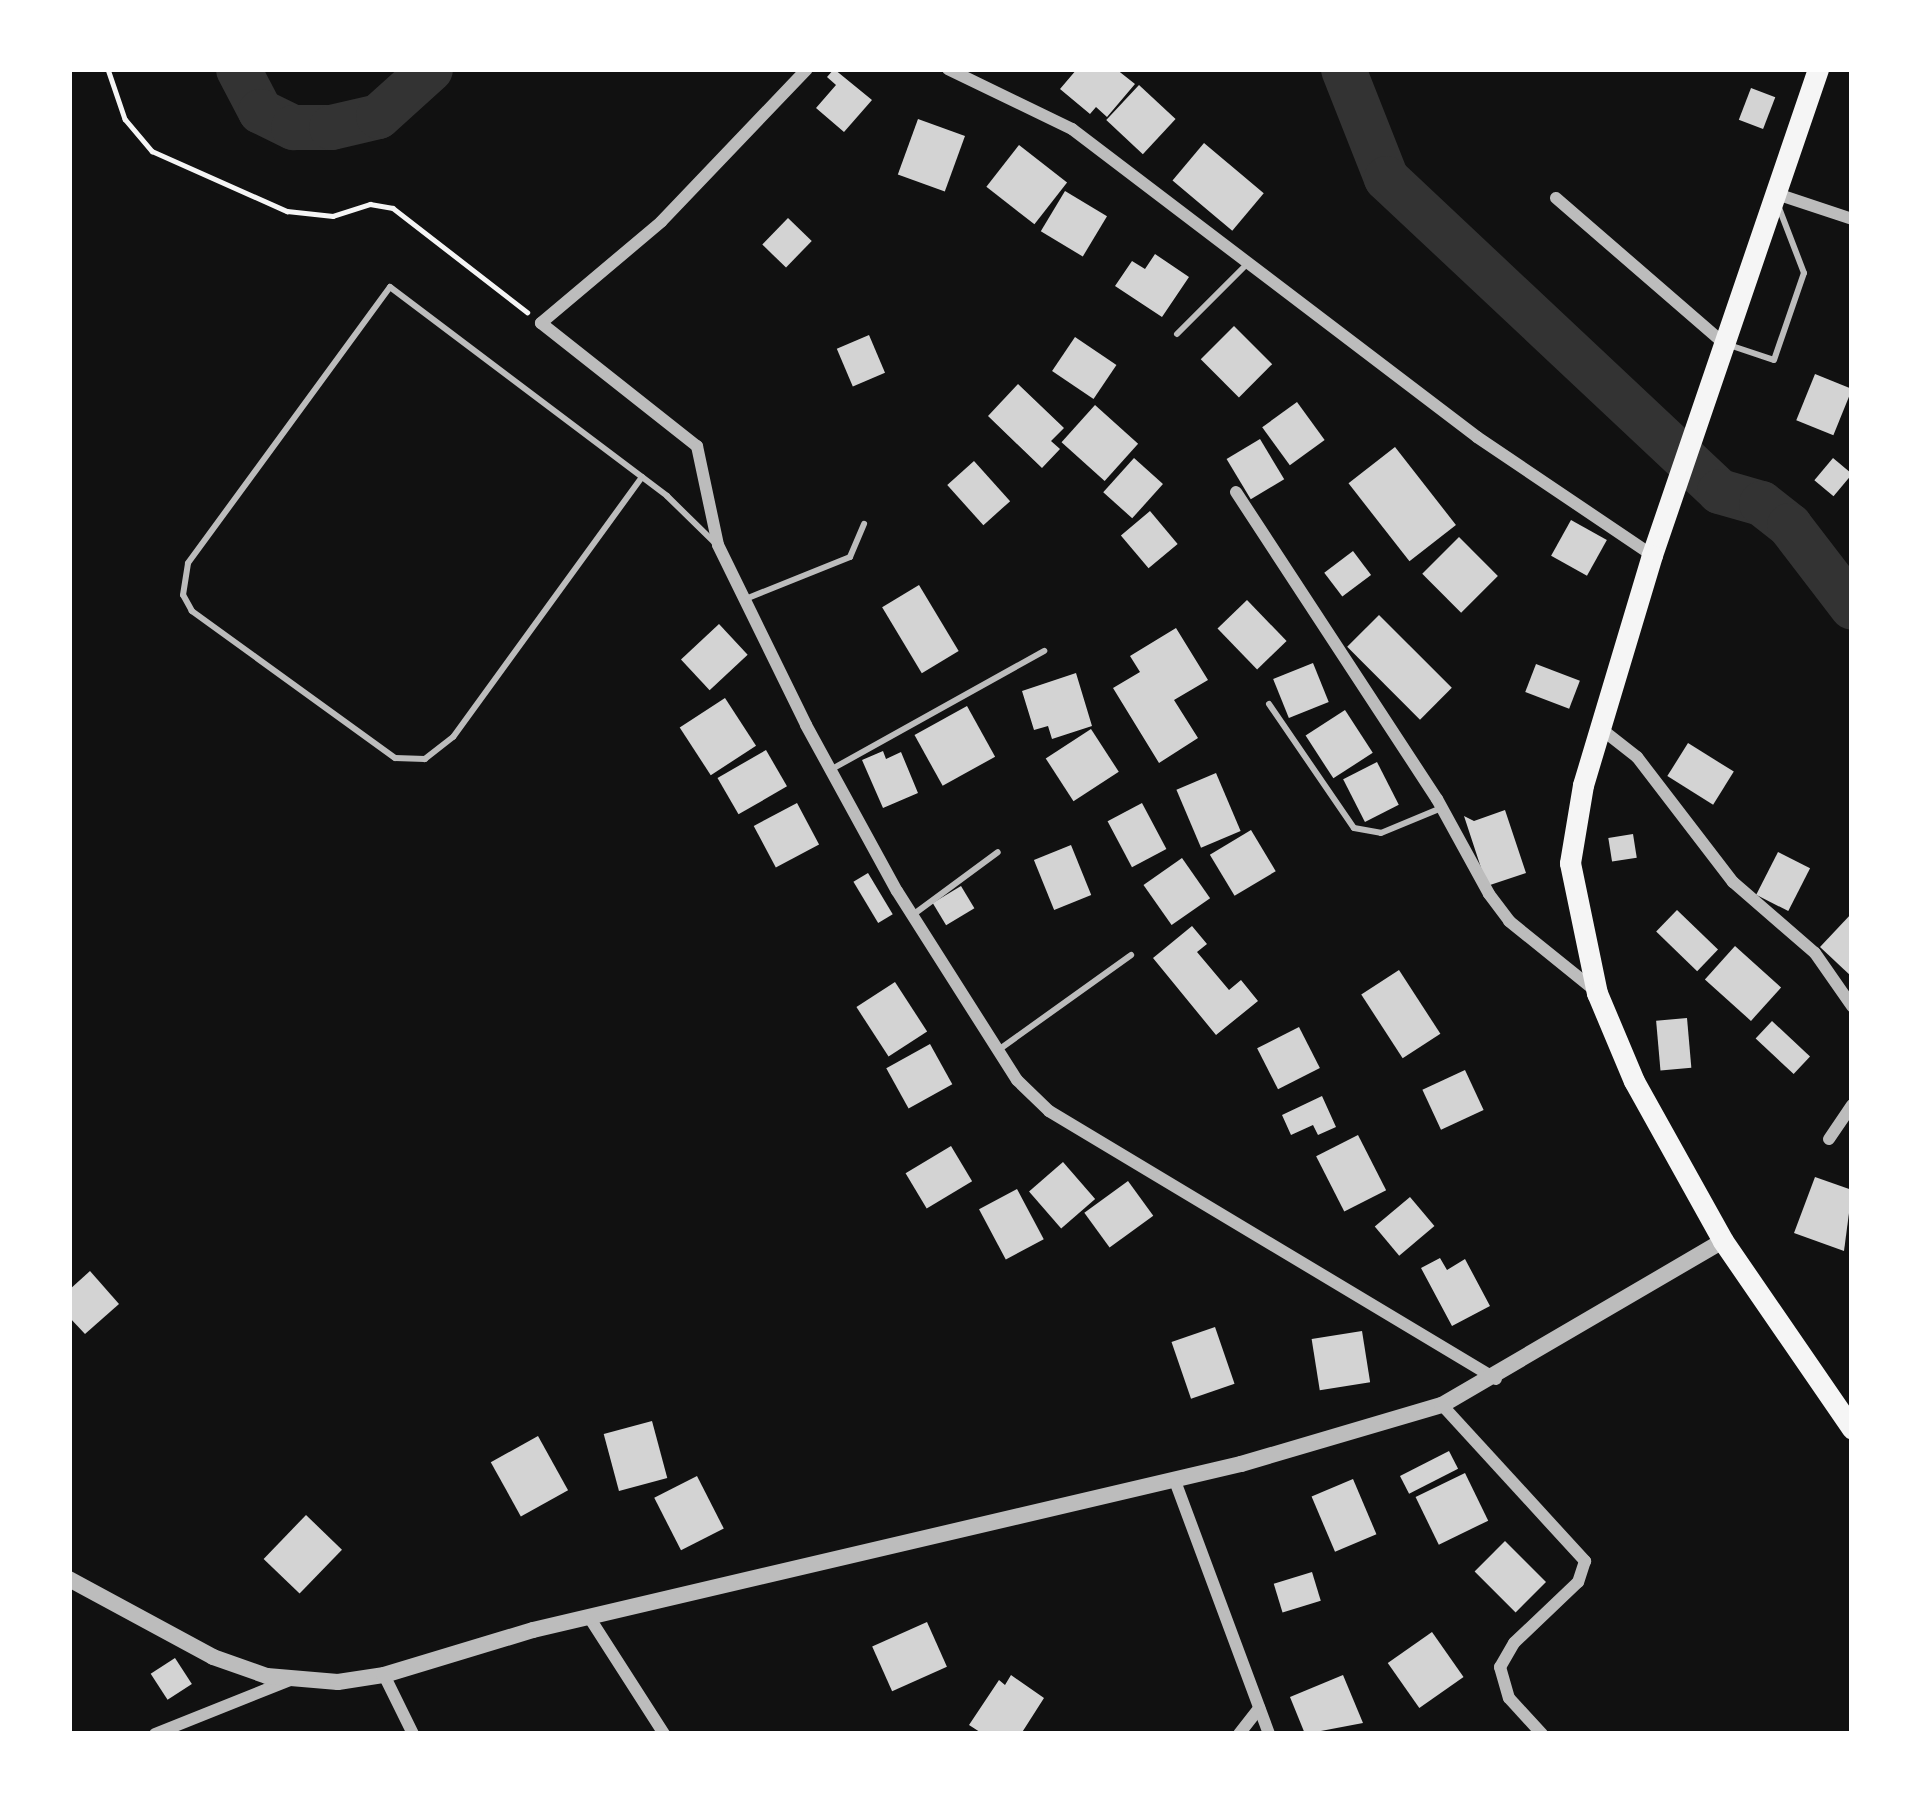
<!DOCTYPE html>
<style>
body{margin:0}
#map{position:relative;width:1921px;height:1803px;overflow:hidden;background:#111;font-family:Ubuntu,sans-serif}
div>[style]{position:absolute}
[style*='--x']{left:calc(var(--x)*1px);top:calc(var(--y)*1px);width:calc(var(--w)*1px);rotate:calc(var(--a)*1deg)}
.river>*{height:45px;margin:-22.5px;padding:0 22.5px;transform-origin:22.5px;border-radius:22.5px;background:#333}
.building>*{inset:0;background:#d3d3d3;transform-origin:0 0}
.path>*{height:4.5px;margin:-2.25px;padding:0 2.25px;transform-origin:2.25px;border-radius:2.25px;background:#f5f5f5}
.service>*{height:6px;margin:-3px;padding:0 3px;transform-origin:3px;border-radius:3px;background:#bcbcbc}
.minor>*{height:12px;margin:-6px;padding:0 6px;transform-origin:6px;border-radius:6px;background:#bcbcbc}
.tertiary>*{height:16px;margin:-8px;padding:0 8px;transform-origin:8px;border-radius:8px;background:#bcbcbc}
.primary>*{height:21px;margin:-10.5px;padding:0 10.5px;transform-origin:10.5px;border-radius:10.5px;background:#f5f5f5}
span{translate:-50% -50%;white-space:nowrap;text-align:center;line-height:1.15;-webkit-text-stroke:12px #fff;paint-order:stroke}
.frame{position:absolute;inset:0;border:72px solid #fff;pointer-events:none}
</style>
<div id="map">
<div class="river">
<div style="--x:238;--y:69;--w:47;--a:62.4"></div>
<div style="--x:260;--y:111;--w:37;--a:26"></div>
<div style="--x:293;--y:127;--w:38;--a:0"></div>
<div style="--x:331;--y:127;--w:48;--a:-13.2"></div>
<div style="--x:378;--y:116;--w:70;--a:-42.1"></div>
<div style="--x:1343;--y:69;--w:117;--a:68.5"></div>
<div style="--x:1386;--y:178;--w:457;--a:43.2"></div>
<div style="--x:1719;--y:491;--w:44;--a:15.9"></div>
<div style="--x:1761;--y:503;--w:36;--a:38"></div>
<div style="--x:1789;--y:525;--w:103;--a:52.5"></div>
</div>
<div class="building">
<div style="clip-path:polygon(834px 69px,872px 100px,844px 132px,816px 108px,836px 85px,827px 77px)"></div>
<div style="clip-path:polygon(1077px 69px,1116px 69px,1135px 84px,1107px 117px,1096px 107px,1090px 114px,1060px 89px)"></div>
<div style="left:1139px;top:85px;width:50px;height:48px;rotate:43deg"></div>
<div style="left:1751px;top:88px;width:26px;height:34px;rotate:21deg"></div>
<div style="left:918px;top:119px;width:50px;height:59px;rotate:20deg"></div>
<div style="left:1204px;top:143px;width:78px;height:49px;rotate:40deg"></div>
<div style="left:1019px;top:145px;width:61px;height:53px;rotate:38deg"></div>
<div style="left:1065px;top:191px;width:49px;height:47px;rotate:31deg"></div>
<div style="left:788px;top:218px;width:33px;height:37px;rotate:44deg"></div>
<div style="clip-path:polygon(1155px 254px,1189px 277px,1162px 317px,1115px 286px,1132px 261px,1145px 269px)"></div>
<div style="left:1234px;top:326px;width:54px;height:47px;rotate:45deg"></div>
<div style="left:869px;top:335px;width:41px;height:35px;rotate:67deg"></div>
<div style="left:1075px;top:337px;width:50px;height:41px;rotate:34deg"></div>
<div style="left:1815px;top:374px;width:40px;height:50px;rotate:22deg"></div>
<div style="clip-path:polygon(1018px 384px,1064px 428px,1051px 441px,1060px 449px,1042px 468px,988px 416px)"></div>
<div style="left:1297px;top:402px;width:47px;height:43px;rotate:54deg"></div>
<div style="left:1095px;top:405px;width:58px;height:50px;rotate:42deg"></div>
<div style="left:1260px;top:439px;width:47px;height:39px;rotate:59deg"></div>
<div style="left:1395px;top:447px;width:99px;height:59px;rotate:52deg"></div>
<div style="left:1134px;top:458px;width:39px;height:46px;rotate:42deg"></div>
<div style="left:1833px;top:458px;width:25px;height:29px;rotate:40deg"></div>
<div style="left:974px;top:461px;width:54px;height:36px;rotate:48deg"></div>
<div style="left:1150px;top:511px;width:43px;height:38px;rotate:50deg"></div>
<div style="left:1571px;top:520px;width:41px;height:41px;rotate:29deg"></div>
<div style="left:1459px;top:537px;width:55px;height:52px;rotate:45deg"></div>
<div style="left:1353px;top:551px;width:30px;height:36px;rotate:53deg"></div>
<div style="left:919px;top:585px;width:77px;height:43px;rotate:59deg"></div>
<div style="left:1247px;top:600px;width:57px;height:41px;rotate:46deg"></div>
<div style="left:1379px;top:615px;width:103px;height:45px;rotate:45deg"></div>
<div style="left:719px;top:624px;width:42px;height:52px;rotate:47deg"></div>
<div style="clip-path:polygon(1176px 628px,1208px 680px,1174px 700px,1198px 738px,1159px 763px,1113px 688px,1140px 672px,1130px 656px)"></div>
<div style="left:1313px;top:663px;width:42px;height:43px;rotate:68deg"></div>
<div style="left:1536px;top:664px;width:47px;height:30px;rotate:21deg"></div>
<div style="clip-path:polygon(1076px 673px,1092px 726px,1052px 739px,1048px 726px,1034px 730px,1022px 691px)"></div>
<div style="left:725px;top:698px;width:57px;height:54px;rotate:57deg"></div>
<div style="left:967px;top:706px;width:58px;height:60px;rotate:61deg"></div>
<div style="left:1345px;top:710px;width:51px;height:47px;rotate:57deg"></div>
<div style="left:1091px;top:729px;width:51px;height:54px;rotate:57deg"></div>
<div style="left:1688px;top:743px;width:54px;height:39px;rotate:32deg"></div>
<div style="left:766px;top:750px;width:42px;height:56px;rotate:60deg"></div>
<div style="clip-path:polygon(883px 751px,886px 759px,901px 752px,918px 793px,883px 808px,862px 760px)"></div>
<div style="left:1377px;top:762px;width:48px;height:38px;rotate:63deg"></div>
<div style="left:1216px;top:773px;width:63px;height:43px;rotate:67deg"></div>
<div style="left:797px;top:803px;width:47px;height:49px;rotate:62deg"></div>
<div style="left:1142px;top:803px;width:52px;height:39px;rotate:62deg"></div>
<div style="clip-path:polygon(1505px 810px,1526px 873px,1487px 886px,1464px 816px,1474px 821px)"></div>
<div style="left:1251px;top:830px;width:48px;height:48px;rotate:59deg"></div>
<div style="left:1633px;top:834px;width:24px;height:25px;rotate:81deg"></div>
<div style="left:1071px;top:845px;width:54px;height:40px;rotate:68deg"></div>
<div style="left:1778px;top:852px;width:36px;height:48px;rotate:27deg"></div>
<div style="left:1182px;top:858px;width:49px;height:47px;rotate:55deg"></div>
<div style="left:868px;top:873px;width:48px;height:17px;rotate:59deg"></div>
<div style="left:961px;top:886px;width:26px;height:33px;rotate:59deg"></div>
<div style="left:1677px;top:910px;width:57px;height:30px;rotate:44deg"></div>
<div style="clip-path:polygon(1852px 913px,1852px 977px,1820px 947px)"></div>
<div style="clip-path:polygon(1192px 926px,1207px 944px,1197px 952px,1229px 990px,1241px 980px,1258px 1001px,1216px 1035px,1153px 958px)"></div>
<div style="left:1735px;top:946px;width:62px;height:45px;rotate:42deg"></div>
<div style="left:1399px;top:970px;width:76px;height:45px;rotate:57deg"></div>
<div style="left:895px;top:982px;width:59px;height:46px;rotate:57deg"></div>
<div style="left:1687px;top:1018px;width:50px;height:31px;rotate:85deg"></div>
<div style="left:1772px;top:1021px;width:52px;height:24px;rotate:43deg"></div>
<div style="left:1299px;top:1027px;width:46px;height:47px;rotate:63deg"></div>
<div style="left:930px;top:1044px;width:46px;height:50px;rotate:61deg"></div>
<div style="left:1465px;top:1070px;width:44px;height:47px;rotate:65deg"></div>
<div style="clip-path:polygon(1322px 1096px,1336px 1127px,1318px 1135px,1313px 1125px,1291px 1135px,1282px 1115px)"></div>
<div style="left:1358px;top:1135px;width:62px;height:47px;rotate:63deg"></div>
<div style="left:951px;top:1146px;width:41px;height:53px;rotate:59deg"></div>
<div style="left:1063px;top:1162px;width:49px;height:45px;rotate:49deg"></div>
<div style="clip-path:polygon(1815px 1177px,1852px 1190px,1844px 1251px,1794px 1233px)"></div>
<div style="left:1128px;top:1181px;width:43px;height:54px;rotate:54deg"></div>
<div style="left:1017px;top:1189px;width:57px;height:43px;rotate:62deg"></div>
<div style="left:1410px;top:1197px;width:38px;height:46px;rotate:50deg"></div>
<div style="clip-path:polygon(1440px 1258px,1447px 1270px,1465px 1259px,1490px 1306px,1452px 1326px,1421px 1268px)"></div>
<div style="clip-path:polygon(90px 1271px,119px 1304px,85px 1334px,69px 1317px,69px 1290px)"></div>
<div style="left:1215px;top:1327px;width:60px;height:46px;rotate:71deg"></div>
<div style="left:1362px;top:1331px;width:52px;height:51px;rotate:81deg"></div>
<div style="left:652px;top:1421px;width:59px;height:50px;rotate:75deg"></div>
<div style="left:538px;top:1436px;width:62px;height:54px;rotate:61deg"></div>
<div style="left:1449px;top:1451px;width:20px;height:55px;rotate:63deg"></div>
<div style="left:1465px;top:1473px;width:53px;height:55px;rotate:64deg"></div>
<div style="left:697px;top:1476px;width:59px;height:48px;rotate:63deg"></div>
<div style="left:1353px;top:1479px;width:60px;height:45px;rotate:67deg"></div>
<div style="left:306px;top:1515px;width:50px;height:61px;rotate:44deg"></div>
<div style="left:1505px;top:1541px;width:58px;height:43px;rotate:45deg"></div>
<div style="left:1312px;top:1572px;width:30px;height:40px;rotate:73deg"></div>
<div style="left:927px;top:1622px;width:49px;height:60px;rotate:66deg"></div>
<div style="left:1432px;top:1632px;width:55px;height:54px;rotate:55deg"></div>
<div style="left:175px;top:1658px;width:31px;height:29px;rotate:57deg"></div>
<div style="clip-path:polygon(1011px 1675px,1044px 1698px,1021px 1734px,983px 1734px,969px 1725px,999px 1680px,1005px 1685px)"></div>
<div style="clip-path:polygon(1343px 1675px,1363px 1723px,1305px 1734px,1290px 1697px)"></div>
</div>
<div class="path">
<div style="--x:108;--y:69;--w:53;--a:71.2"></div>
<div style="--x:125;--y:119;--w:42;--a:49.8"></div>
<div style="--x:152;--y:151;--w:148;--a:24"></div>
<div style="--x:287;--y:211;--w:46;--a:6.2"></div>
<div style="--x:333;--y:216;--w:39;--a:-18"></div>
<div style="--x:370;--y:204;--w:23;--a:10"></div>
<div style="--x:393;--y:208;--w:170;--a:37.8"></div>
</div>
<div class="service">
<div style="--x:1177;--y:334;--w:99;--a:-45"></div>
<div style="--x:1729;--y:345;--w:47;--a:18.4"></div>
<div style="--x:1774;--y:360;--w:92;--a:-71"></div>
<div style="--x:1804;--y:273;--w:70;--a:-111"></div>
<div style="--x:642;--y:477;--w:321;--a:126"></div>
<div style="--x:453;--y:737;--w:36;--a:142"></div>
<div style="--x:425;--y:759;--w:30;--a:-178"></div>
<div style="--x:395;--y:758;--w:251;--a:-144.1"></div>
<div style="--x:192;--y:611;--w:18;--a:-119"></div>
<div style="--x:183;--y:595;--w:32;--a:-81"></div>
<div style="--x:188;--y:563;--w:342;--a:-53.8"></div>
<div style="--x:390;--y:287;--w:347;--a:37"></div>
<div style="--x:667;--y:496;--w:67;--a:44.4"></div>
<div style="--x:748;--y:598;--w:110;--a:-21.9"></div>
<div style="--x:850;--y:557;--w:36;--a:-67"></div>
<div style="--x:1269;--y:704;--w:150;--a:55.6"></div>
<div style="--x:1354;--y:828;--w:27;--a:10"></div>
<div style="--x:1381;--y:833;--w:63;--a:-22.5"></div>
<div style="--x:832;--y:769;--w:243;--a:-29.1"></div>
<div style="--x:914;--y:914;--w:104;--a:-36.4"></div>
<div style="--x:997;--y:1051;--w:165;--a:-35.6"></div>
</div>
<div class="minor">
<div style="--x:807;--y:69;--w:211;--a:133.7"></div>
<div style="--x:661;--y:222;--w:157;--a:139.9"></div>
<div style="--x:541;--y:323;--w:199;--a:38.3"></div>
<div style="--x:697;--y:446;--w:101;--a:78"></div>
<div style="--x:718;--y:545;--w:200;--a:63.9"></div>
<div style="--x:806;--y:725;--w:189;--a:61.3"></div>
<div style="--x:897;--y:891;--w:224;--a:57.6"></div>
<div style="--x:1017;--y:1080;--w:45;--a:44.1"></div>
<div style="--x:1049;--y:1111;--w:521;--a:30.94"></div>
<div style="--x:948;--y:69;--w:138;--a:25.8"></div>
<div style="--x:1072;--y:129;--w:509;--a:37.25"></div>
<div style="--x:1477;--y:437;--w:211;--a:34"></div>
<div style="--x:1774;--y:193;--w:82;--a:18.4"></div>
<div style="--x:1556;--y:198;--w:220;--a:40.9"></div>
<div style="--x:1236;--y:492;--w:367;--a:56.8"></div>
<div style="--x:1437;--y:799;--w:108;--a:61.3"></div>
<div style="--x:1489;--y:894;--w:34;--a:53"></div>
<div style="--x:1509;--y:921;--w:113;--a:38.9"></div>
<div style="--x:1600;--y:728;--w:47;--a:38.1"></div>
<div style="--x:1637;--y:757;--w:158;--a:52.5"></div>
<div style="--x:1733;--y:882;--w:108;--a:40.9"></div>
<div style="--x:1815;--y:953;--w:65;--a:55.1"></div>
<div style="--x:1829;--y:1139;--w:41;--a:-55.9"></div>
<div style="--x:1442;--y:1405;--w:212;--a:47.5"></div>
<div style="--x:1585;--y:1561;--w:22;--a:108"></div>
<div style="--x:1578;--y:1582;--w:88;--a:136.4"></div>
<div style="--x:1514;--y:1643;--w:28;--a:120"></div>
<div style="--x:1500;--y:1667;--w:32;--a:74"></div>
<div style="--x:1509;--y:1698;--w:49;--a:47.5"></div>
<div style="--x:1175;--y:1481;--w:270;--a:69.6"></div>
<div style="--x:589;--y:1617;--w:139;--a:57.3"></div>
<div style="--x:384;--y:1675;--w:66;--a:63.8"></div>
<div style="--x:155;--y:1734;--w:145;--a:-21.8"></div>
<div style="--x:1239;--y:1734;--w:33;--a:-52"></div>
</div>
<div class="tertiary">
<div style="--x:69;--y:1579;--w:164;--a:28.4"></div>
<div style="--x:213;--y:1657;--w:57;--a:19.4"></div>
<div style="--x:267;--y:1676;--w:71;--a:4.8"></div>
<div style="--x:338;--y:1682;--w:47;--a:-8.7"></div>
<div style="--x:384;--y:1675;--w:156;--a:-16.8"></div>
<div style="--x:533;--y:1630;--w:727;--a:-13.2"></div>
<div style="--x:1241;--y:1464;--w:209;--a:-16.4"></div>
<div style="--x:1442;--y:1405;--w:325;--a:-30.3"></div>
</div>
<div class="primary">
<div style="--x:1818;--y:69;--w:514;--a:108.86"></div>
<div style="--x:1652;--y:555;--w:240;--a:106.7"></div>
<div style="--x:1583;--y:785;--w:79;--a:99.5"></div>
<div style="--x:1570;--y:863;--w:133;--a:78.3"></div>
<div style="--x:1597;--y:993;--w:95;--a:67.2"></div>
<div style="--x:1634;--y:1081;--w:183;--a:60.9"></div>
<div style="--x:1723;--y:1241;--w:228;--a:55.5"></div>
</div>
<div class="frame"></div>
</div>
